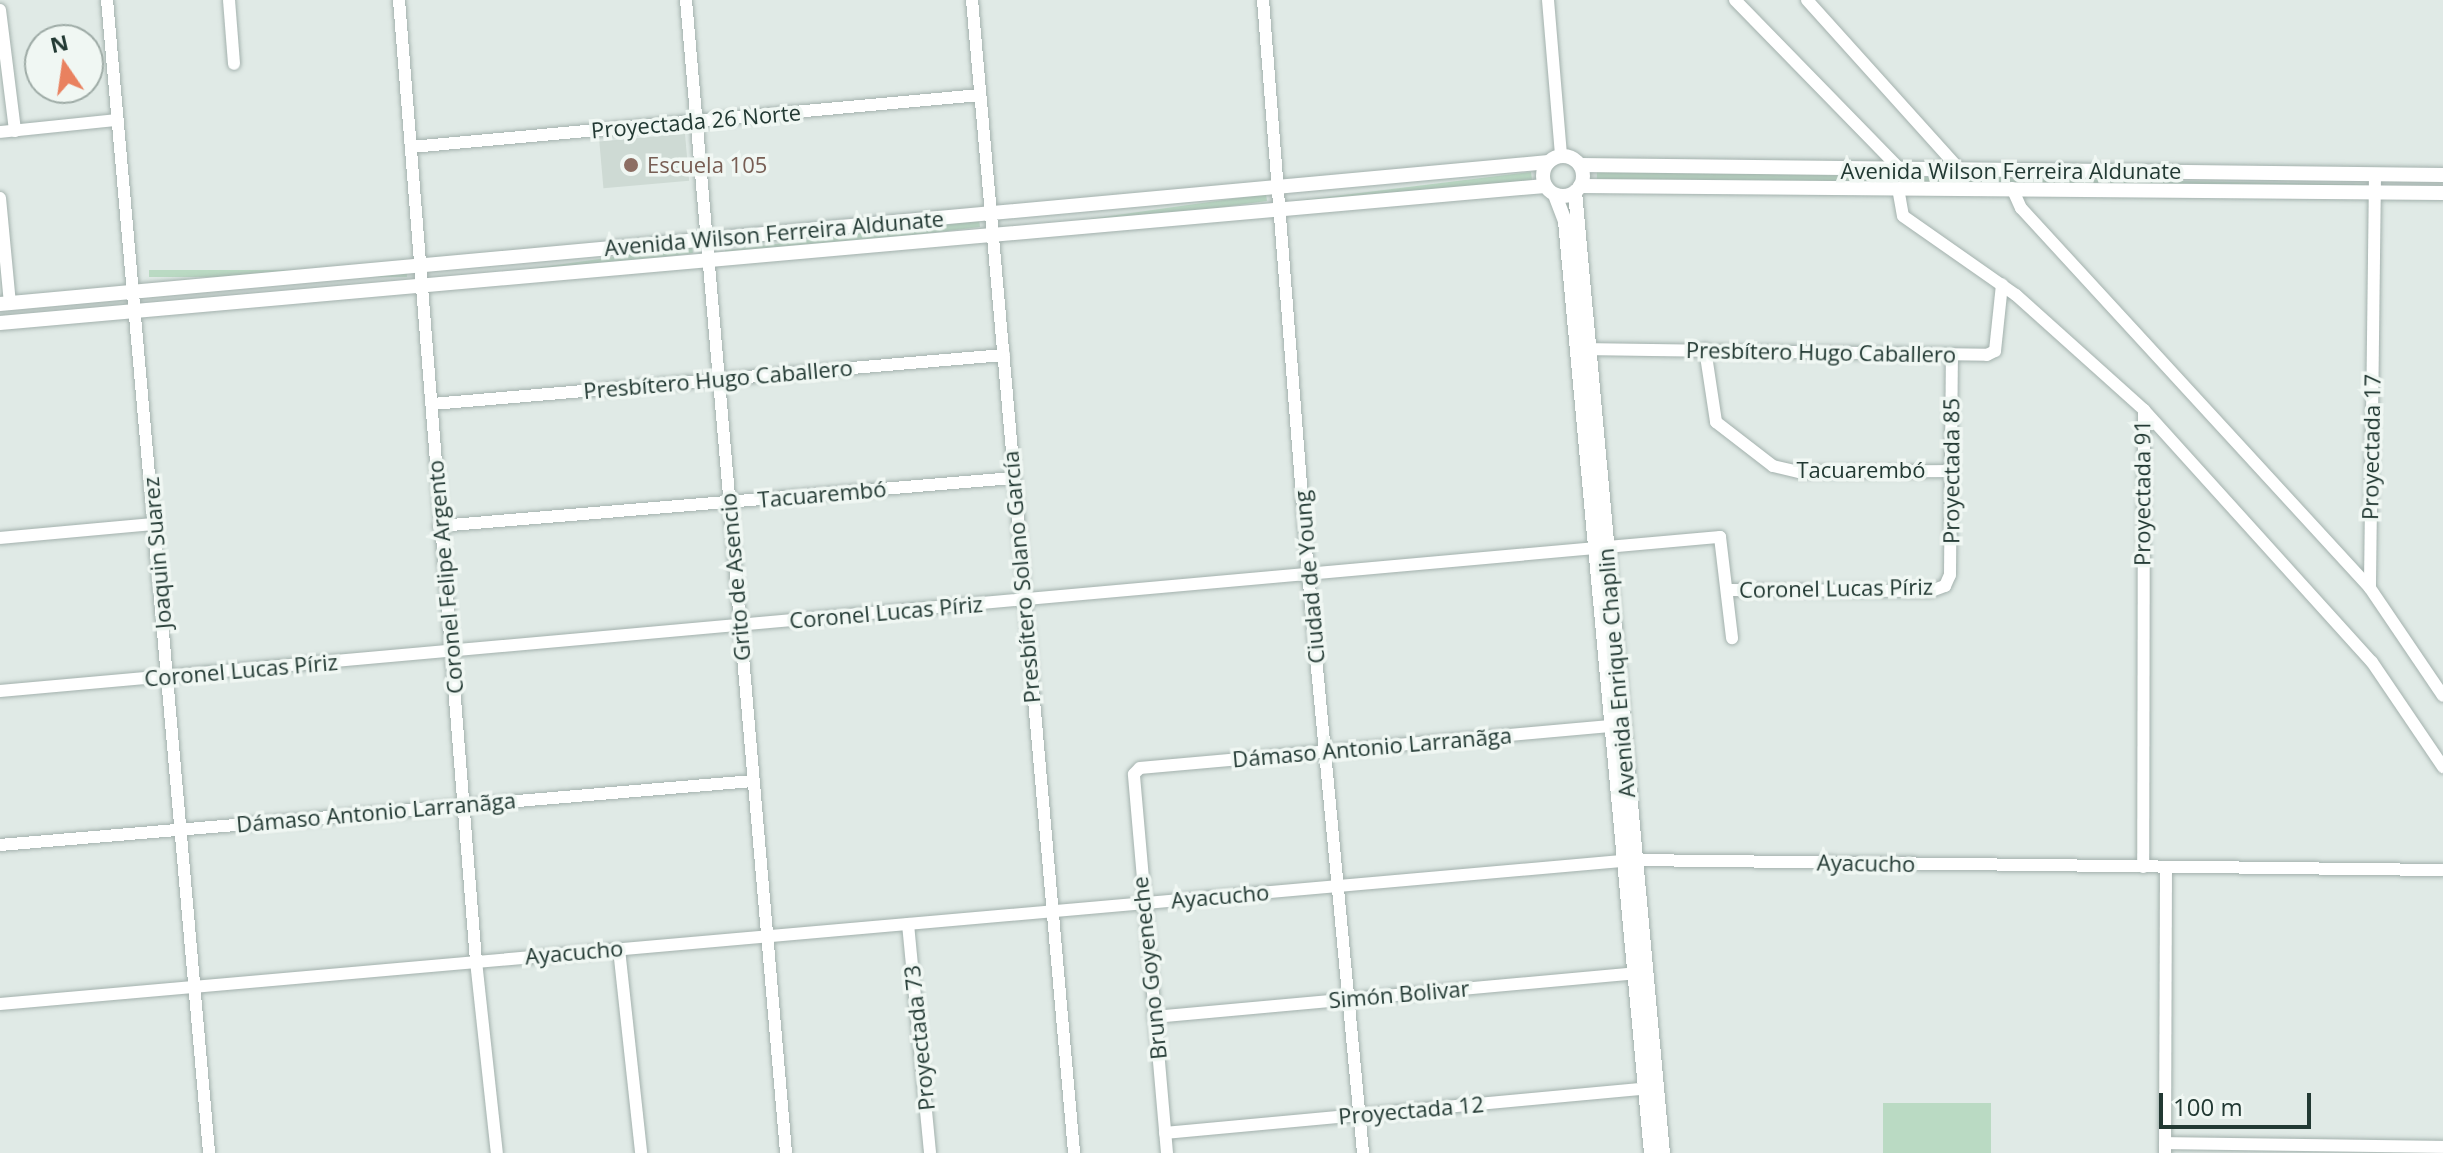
<!DOCTYPE html>
<meta charset="utf-8">
<style>
body{margin:0}
#map{position:relative;width:2443px;height:1153px;overflow:hidden;background:#e0eae6;font-family:"Open Sans",sans-serif}
div>[style]{position:absolute}
[style*='--x']{left:calc(var(--x)*1px);top:calc(var(--y)*1px);width:calc(var(--w)*1px);rotate:calc(var(--a)*1deg)}
.built>*{inset:0;background:#cedad4;transform-origin:0 0}
.green>*{inset:0;background:#badac3;transform-origin:0 0}
.roads{filter:drop-shadow(0 0 2px #a3b1ad) drop-shadow(0 0 2px #a3b1ad)}
.minor>*{height:12px;margin:-6px;padding:0 6px;transform-origin:6px;border-radius:6px;background:#fff}
.tertiary>*{height:14px;margin:-7px;padding:0 7px;transform-origin:7px;border-radius:7px;background:#fff}
.tertiary>.ring{margin:-7px;padding:0;box-sizing:content-box;background:none;border:14px solid #fff;border-radius:50%}
.dots>*{width:22px;height:22px;translate:-50% -50%;box-sizing:border-box;border:4px solid #f0f7f3;border-radius:50%}
span{translate:-50% -50%;white-space:nowrap;text-align:center;line-height:1.15;-webkit-text-stroke:7px #f0f7f3;paint-order:stroke}
.street-label{font-size:22px;color:#223933}
.education-label{font-size:22px;color:#785e54}
.left{translate:0 -50%;text-align:left}
.north{position:absolute;left:24px;top:24px;width:80px;height:80px;box-sizing:border-box;background:#f0f7f3;border:2px solid #9eaba6;border-radius:50%;rotate:347deg;font-size:22px;font-weight:700;line-height:32px;text-align:center;color:#223933}
.north::after{content:'';display:block;margin:auto;width:28px;height:36px;background:#e9815f;clip-path:polygon(50% 0,100% 100%,50% 72%,0 100%)}
.scale{position:absolute;left:2159px;top:1093px;width:152px;height:36px;box-sizing:border-box;border:4px solid #223933;border-top:0;padding-left:10px;font-size:24px;line-height:28px;white-space:nowrap;color:#223933;-webkit-text-stroke:6px #f0f7f3;paint-order:stroke}
</style>
<div id="map">
<div class="built">
<div style="left:685px;top:134px;width:47px;height:86px;rotate:85deg"></div>
</div>
<div class="green">
<div style="left:1597px;top:171px;width:768px;height:8px;rotate:1deg"></div>
<div style="left:1531px;top:172px;width:8px;height:240px;rotate:83deg"></div>
<div style="left:1266px;top:194px;width:7px;height:264px;rotate:82deg"></div>
<div style="left:979px;top:219px;width:8px;height:256px;rotate:83deg"></div>
<div style="left:692px;top:246px;width:7px;height:255px;rotate:82deg"></div>
<div style="left:407px;top:270px;width:7px;height:258px;rotate:90deg"></div>
<div style="left:1991px;top:1103px;width:50px;height:108px;rotate:90deg"></div>
</div>
<div class="roads">
<div class="minor">
<div style="--x:107;--y:0;--w:1158;--a:84.94"></div>
<div style="--x:229;--y:0;--w:64;--a:85.5"></div>
<div style="--x:399;--y:0;--w:964;--a:85.42"></div>
<div style="--x:476;--y:961;--w:193;--a:83.8"></div>
<div style="--x:686;--y:0;--w:1157;--a:85.04"></div>
<div style="--x:972;--y:0;--w:1158;--a:84.94"></div>
<div style="--x:1263;--y:0;--w:575;--a:85.51"></div>
<div style="--x:1308;--y:573;--w:583;--a:84.58"></div>
<div style="--x:1548;--y:0;--w:157;--a:85.2"></div>
<div style="--x:1735;--y:0;--w:238;--a:45.7"></div>
<div style="--x:1807;--y:0;--w:227;--a:48"></div>
<div style="--x:0;--y:10;--w:122;--a:82.9"></div>
<div style="--x:0;--y:132;--w:117;--a:-5.9"></div>
<div style="--x:411;--y:147;--w:571;--a:-5.22"></div>
<div style="--x:2375;--y:175;--w:413;--a:90.7"></div>
<div style="--x:2370;--y:588;--w:130;--a:55.9"></div>
<div style="--x:1898;--y:188;--w:28;--a:80"></div>
<div style="--x:1903;--y:216;--w:138;--a:35"></div>
<div style="--x:2016;--y:295;--w:172;--a:41.9"></div>
<div style="--x:2144;--y:410;--w:457;--a:90.1"></div>
<div style="--x:2012;--y:188;--w:22;--a:66"></div>
<div style="--x:2021;--y:208;--w:516;--a:47.43"></div>
<div style="--x:0;--y:198;--w:105;--a:84.6"></div>
<div style="--x:1581;--y:349;--w:406;--a:0.8"></div>
<div style="--x:1987;--y:355;--w:9;--a:-27"></div>
<div style="--x:1995;--y:351;--w:67;--a:-84"></div>
<div style="--x:1705;--y:349;--w:74;--a:81.4"></div>
<div style="--x:1716;--y:422;--w:72;--a:37.7"></div>
<div style="--x:1773;--y:466;--w:28;--a:13"></div>
<div style="--x:1800;--y:472;--w:151;--a:-0.4"></div>
<div style="--x:432;--y:404;--w:574;--a:-4.9"></div>
<div style="--x:2144;--y:410;--w:340;--a:47.9"></div>
<div style="--x:2372;--y:662;--w:127;--a:55.9"></div>
<div style="--x:439;--y:526;--w:576;--a:-4.78"></div>
<div style="--x:0;--y:538;--w:156;--a:-5.2"></div>
<div style="--x:1727;--y:590;--w:204;--a:0.3"></div>
<div style="--x:1931;--y:591;--w:15;--a:-20"></div>
<div style="--x:1945;--y:586;--w:12;--a:-66"></div>
<div style="--x:1950;--y:575;--w:221;--a:-89.5"></div>
<div style="--x:0;--y:691;--w:1727;--a:-5.12"></div>
<div style="--x:1720;--y:537;--w:102;--a:83.2"></div>
<div style="--x:0;--y:845;--w:755;--a:-4.86"></div>
<div style="--x:908;--y:924;--w:230;--a:84.5"></div>
<div style="--x:619;--y:949;--w:205;--a:83.8"></div>
<div style="--x:0;--y:1004;--w:1639;--a:-5.04"></div>
<div style="--x:1633;--y:860;--w:810;--a:0.71"></div>
<div style="--x:1154;--y:1017;--w:489;--a:-5.2"></div>
<div style="--x:1165;--y:1133;--w:490;--a:-5.3"></div>
<div style="--x:2165;--y:1143;--w:278;--a:0.8"></div>
<div style="--x:1167;--y:1153;--w:380;--a:-95"></div>
<div style="--x:1134;--y:774;--w:8;--a:-45"></div>
<div style="--x:1140;--y:768;--w:480;--a:-5.1"></div>
<div style="--x:2165;--y:1153;--w:286;--a:-89.8"></div>
</div>
<div class="tertiary">
<div class="ring" style="left:1543px;top:156px;width:26px;height:26px"></div>
<div style="--x:1580;--y:165;--w:863;--a:0.66"></div>
<div style="--x:1580;--y:186;--w:863;--a:0.46"></div>
<div style="--x:1575;--y:192;--w:965;--a:84.77"></div>
<div style="--x:1555;--y:195;--w:28;--a:69"></div>
<div style="--x:1565;--y:221;--w:936;--a:84.73"></div>
<div style="--x:0;--y:304;--w:1555;--a:-5.24"></div>
<div style="--x:0;--y:323;--w:1551;--a:-5.07"></div>
</div>
</div>
<div class="dots">
<div style="left:631px;top:165px;background:#8d6e63"></div>
</div>
<div class="street-label">
<span style="left:696px;top:121px;rotate:-5deg">Proyectada 26 Norte</span>
<span style="left:2011px;top:171px">Avenida Wilson Ferreira Aldunate</span>
<span style="left:774px;top:233px;rotate:-5deg">Avenida Wilson Ferreira Aldunate</span>
<span style="left:1821px;top:352px;rotate:1deg">Presbítero Hugo Caballero</span>
<span style="left:718px;top:379px;rotate:-5deg">Presbítero Hugo Caballero</span>
<span style="left:2371px;top:447px;rotate:-89deg">Proyectada 17</span>
<span style="left:1861px;top:470px">Tacuarembó</span>
<span style="left:1951px;top:471px;rotate:-90deg">Proyectada 85</span>
<span style="left:2142px;top:493px;rotate:-90deg">Proyectada 91</span>
<span style="left:822px;top:494px;rotate:-5deg">Tacuarembó</span>
<span style="left:157px;top:553px;rotate:-95deg">Joaquin Suarez</span>
<span style="left:445px;top:577px;rotate:-95deg">Coronel Felipe Argento</span>
<span style="left:735px;top:577px;rotate:-95deg">Grito de Asencio</span>
<span style="left:1021px;top:577px;rotate:-95deg">Presbítero Solano García</span>
<span style="left:1309px;top:577px;rotate:-95deg">Ciudad de Young</span>
<span style="left:1836px;top:588px;rotate:-1deg">Coronel Lucas Píriz</span>
<span style="left:886px;top:612px;rotate:-5deg">Coronel Lucas Píriz</span>
<span style="left:241px;top:670px;rotate:-5deg">Coronel Lucas Píriz</span>
<span style="left:1616px;top:673px;rotate:-95deg">Avenida Enrique Chaplin</span>
<span style="left:1372px;top:747px;rotate:-5deg">Dámaso Antonio Larranãga</span>
<span style="left:376px;top:812px;rotate:-5deg">Dámaso Antonio Larranãga</span>
<span style="left:1866px;top:863px;rotate:1deg">Ayacucho</span>
<span style="left:1220px;top:896px;rotate:-5deg">Ayacucho</span>
<span style="left:574px;top:952px;rotate:-5deg">Ayacucho</span>
<span style="left:1149px;top:968px;rotate:-96deg">Bruno Goyeneche</span>
<span style="left:1399px;top:994px;rotate:-5deg">Simón Bolivar</span>
<span style="left:919px;top:1038px;rotate:-96deg">Proyectada 73</span>
<span style="left:1411px;top:1110px;rotate:-5deg">Proyectada 12</span>
</div>
<div class="education-label">
<span class="left" style="left:647px;top:165px">Escuela 105</span>
</div>
<div class="north">N</div>
<div class="scale">100 m</div>
</div>
